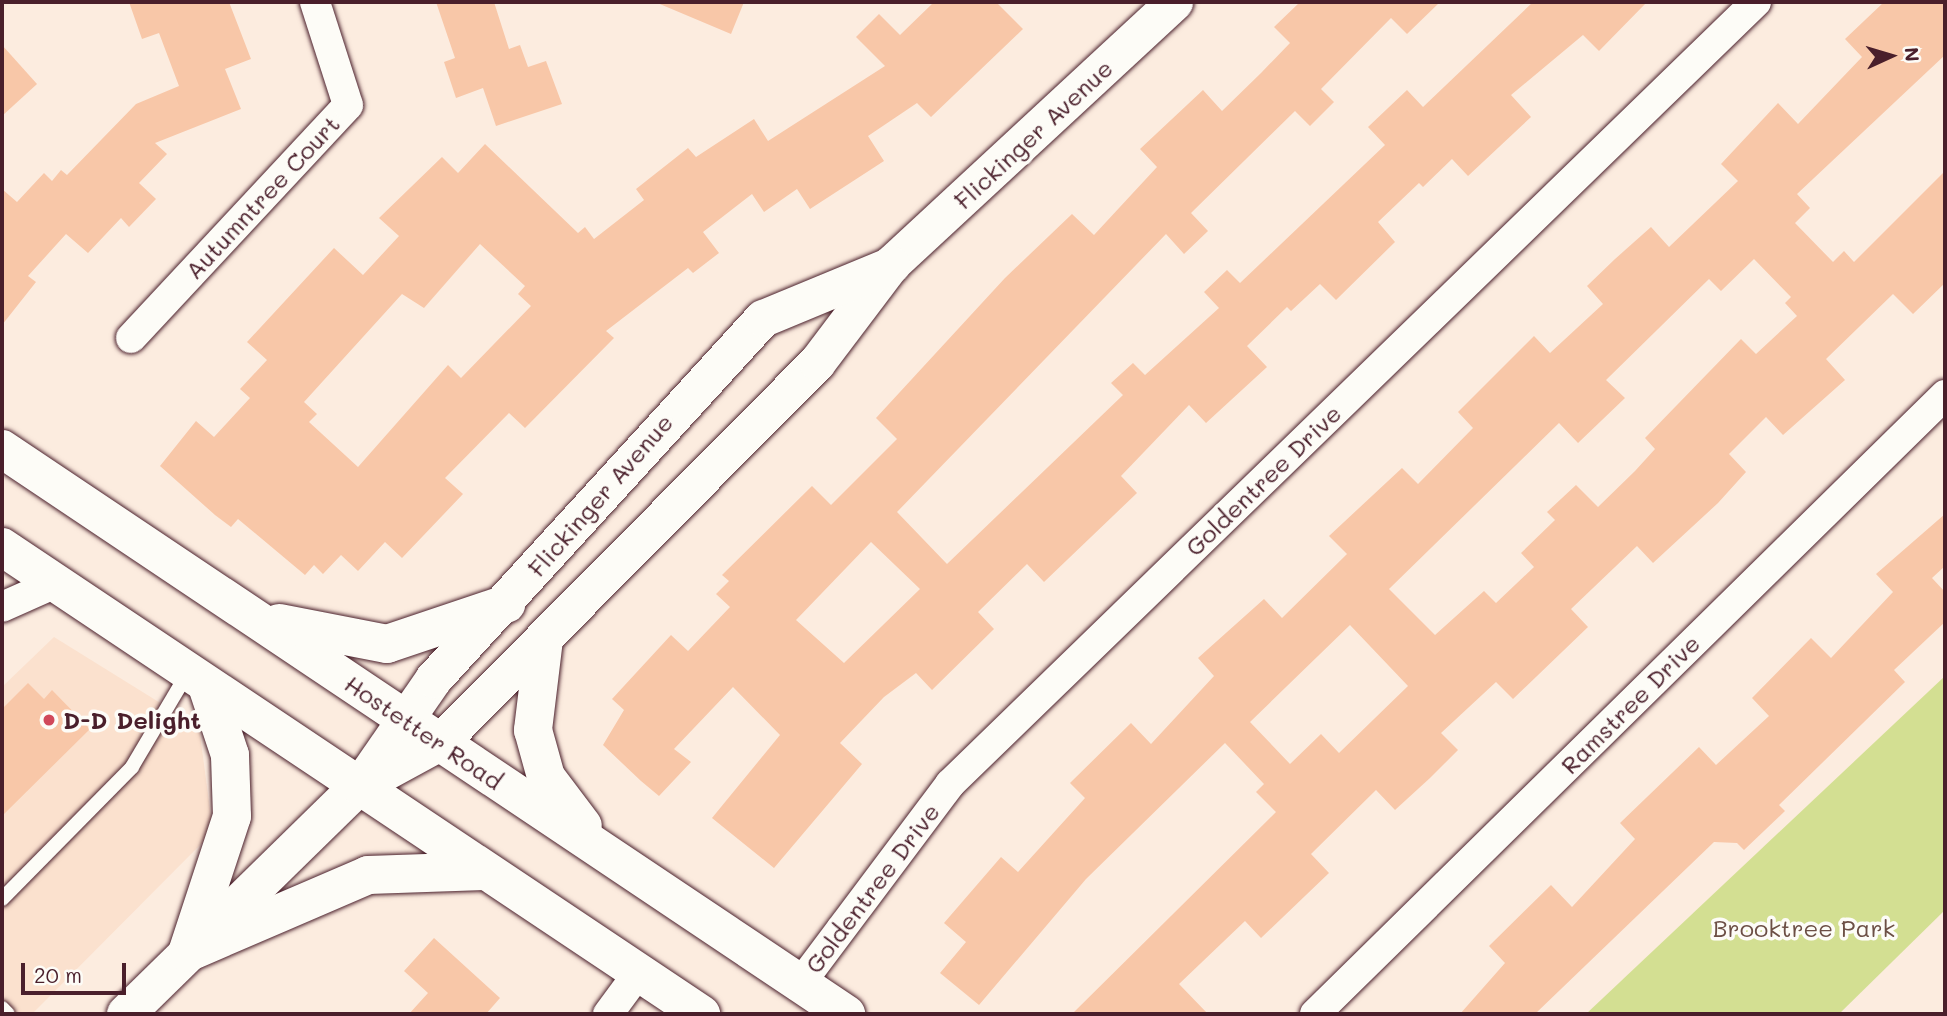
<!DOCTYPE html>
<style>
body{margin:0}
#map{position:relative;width:1947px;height:1016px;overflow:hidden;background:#fcecdf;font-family:Mali,sans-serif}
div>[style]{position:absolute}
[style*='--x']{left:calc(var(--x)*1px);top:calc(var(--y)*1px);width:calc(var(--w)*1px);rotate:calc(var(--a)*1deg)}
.built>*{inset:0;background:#fbe1ce}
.green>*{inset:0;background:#d3df92}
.building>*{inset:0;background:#f8c7a8}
.roads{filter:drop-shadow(0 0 2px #4a1f2b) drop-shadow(0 0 2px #4a1f2b)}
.service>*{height:14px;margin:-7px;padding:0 7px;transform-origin:7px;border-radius:7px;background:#fdfcf7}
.minor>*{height:30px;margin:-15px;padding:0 15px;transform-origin:15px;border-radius:15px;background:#fdfcf7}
.tertiary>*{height:37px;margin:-18.5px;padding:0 18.5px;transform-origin:18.5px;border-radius:18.5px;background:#fdfcf7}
.secondary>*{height:38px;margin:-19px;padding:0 19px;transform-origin:19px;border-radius:19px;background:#fdfcf7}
.primary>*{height:38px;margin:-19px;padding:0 19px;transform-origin:19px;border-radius:19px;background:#fdfcf7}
.dots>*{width:19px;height:19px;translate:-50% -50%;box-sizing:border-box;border:4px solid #fdfcf7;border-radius:50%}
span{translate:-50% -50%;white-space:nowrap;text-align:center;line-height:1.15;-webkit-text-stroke:7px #fdfcf7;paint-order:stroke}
.street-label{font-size:24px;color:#4a1f2b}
.poi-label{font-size:24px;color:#4a1f2b;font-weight:700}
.left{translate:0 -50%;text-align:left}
.park-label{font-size:24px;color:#6c4f45}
.frame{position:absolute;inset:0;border:4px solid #4a1f2b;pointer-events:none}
.north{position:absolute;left:1856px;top:21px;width:70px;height:70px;-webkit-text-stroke:5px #fdfcf7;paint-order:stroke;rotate:86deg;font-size:19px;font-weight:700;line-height:28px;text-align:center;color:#4a1f2b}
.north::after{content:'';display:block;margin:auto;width:24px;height:32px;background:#4a1f2b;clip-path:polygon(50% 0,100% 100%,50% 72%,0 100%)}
.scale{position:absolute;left:21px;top:963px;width:105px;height:32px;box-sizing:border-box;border:4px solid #4a1f2b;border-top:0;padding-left:9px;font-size:21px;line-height:24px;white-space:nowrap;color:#4a1f2b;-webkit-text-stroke:5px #fdfcf7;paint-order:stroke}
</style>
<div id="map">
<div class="built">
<div style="clip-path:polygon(54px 637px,199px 727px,213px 832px,32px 1014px,2px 1014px,2px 687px)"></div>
</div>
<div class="green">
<div style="clip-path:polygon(1945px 676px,1945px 910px,1839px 1014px,1586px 1014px)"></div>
</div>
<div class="building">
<div style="clip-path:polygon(129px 2px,229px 2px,251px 59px,225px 69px,241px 109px,155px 143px,167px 154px,139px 183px,156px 199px,129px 227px,121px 218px,88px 253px,66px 234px,28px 276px,36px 282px,2px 325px,2px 189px,17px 202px,44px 173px,52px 181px,61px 170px,67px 175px,136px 104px,179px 86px,159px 33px,142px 39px)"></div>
<div style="clip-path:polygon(436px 2px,494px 2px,509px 49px,520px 45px,528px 67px,546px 61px,562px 104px,496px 126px,483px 88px,456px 98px,444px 62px,455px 58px)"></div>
<div style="clip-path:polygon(655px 2px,744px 2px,731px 34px)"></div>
<div style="clip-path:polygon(evenodd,934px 2px,996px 2px,1023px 29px,931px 117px,917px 103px,868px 136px,884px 161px,810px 209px,797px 189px,764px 212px,752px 194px,703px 232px,719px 253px,693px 273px,688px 268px,606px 331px,614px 338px,525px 428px,509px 413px,445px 478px,463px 494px,402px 558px,385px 542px,358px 571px,341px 555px,323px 574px,314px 565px,305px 575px,238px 519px,231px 527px,215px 515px,160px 466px,196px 421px,214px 437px,250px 398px,240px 389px,267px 360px,247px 342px,334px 248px,363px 275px,399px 236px,379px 218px,442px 157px,458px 173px,485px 144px,578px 233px,585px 227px,594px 239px,644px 200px,636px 189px,688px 148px,696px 157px,754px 119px,768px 141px,885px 66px,856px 37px,879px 14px,900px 35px,934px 2px,480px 244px,525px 286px,518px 294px,531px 306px,461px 378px,448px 365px,358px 467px,309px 422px,317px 414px,304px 402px,402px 294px,424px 308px,480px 244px)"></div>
<div style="clip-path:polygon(evenodd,1300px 2px,1440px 2px,1407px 34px,1391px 18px,1321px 89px,1334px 102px,1310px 126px,1295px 111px,1191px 213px,1208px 231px,1184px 254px,1166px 234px,897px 512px,947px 564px,1123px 395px,1111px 383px,1133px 363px,1145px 375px,1219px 308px,1204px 292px,1227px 270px,1240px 283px,1385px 145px,1368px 127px,1407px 90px,1423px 107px,1533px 2px,1647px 2px,1599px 51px,1583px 35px,1511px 95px,1531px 117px,1468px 176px,1452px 159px,1423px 187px,1419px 183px,1378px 222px,1395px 242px,1336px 300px,1320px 284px,1291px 311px,1287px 307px,1247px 346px,1267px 367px,1206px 423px,1189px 405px,1121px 476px,1137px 493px,1044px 582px,1027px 564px,978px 612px,994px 629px,932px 690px,916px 673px,884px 697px,840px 743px,862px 764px,774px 868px,712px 818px,780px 735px,733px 687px,674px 749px,691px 762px,659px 796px,641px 781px,603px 745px,624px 710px,612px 699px,671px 635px,688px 651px,730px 607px,716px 594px,729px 581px,722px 575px,812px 486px,831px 505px,897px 439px,876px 418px,1005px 278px,1072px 214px,1094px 235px,1157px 167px,1140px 149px,1203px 90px,1222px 111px,1261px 73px,1290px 43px,1274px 27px,1300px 2px,871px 542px,920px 589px,844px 663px,796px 620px,871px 542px)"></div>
<div style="clip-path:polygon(evenodd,1884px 2px,1945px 2px,1945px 55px,1797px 194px,1810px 208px,1795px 223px,1833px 262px,1844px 251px,1854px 262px,1945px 171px,1945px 283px,1913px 314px,1893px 294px,1826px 359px,1845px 380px,1783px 435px,1766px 417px,1729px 454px,1746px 472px,1718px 503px,1653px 563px,1637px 546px,1571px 609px,1588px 627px,1513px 699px,1496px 682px,1441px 733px,1458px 750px,1430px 778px,1395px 810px,1376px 790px,1311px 854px,1329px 873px,1261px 938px,1245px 921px,1179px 984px,1208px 1014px,1072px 1014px,1276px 812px,1256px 792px,1264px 784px,1225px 743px,1086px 879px,979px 1005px,940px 973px,966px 942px,944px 923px,1001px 857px,1018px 872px,1085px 798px,1070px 783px,1131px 723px,1151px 744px,1214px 676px,1198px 658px,1264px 599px,1282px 618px,1347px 554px,1329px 536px,1402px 468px,1418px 484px,1473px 428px,1458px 412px,1534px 336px,1550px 353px,1603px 304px,1587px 286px,1615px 259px,1651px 227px,1669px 247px,1738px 181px,1721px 164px,1778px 103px,1798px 124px,1862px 57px,1845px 39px,1884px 2px,1754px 259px,1791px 297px,1785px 303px,1797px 316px,1756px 354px,1741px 339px,1645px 438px,1655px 449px,1635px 471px,1598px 507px,1576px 485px,1547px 512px,1555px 520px,1521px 553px,1534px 567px,1496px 603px,1484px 591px,1435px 635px,1389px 589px,1559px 423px,1578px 443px,1625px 398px,1606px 380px,1709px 279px,1721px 291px,1754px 259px,1884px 2px,1350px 625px,1408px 686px,1339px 753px,1321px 734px,1290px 764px,1250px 722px,1350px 625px)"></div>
<div style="clip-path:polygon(2px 45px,37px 84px,2px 116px)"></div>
<div style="clip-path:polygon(1945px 514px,1945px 566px,1932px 578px,1945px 592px,1945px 622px,1894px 670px,1905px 682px,1779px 805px,1785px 811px,1744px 850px,1737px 843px,1714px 842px,1535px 1014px,1460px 1014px,1505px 963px,1489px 946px,1551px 885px,1572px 907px,1635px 839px,1620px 823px,1699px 747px,1716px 765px,1769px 716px,1752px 698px,1811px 638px,1831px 658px,1893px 592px,1876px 574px)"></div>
<div style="clip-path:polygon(28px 683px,44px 699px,52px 690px,90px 729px,2px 816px,2px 709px)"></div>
<div style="clip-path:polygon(434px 938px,500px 998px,486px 1014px,409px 1014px,428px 993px,404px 971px)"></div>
</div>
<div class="roads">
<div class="service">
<div style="--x:2;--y:899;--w:185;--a:-45.4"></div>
<div style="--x:132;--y:767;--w:108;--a:-59.4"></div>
<div style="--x:2;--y:1008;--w:8;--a:45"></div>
</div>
<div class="minor">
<div style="--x:131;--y:338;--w:318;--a:-47"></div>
<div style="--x:348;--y:105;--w:108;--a:-107.8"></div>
<div style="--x:2;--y:607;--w:59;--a:-24"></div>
<div style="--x:800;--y:984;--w:250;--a:-53.1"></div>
<div style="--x:950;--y:784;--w:1123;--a:-44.13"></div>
<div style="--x:608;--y:1014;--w:52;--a:-53.6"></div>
<div style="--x:1315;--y:1014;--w:883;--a:-44.5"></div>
</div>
<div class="tertiary">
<div style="--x:440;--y:742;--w:535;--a:-45.23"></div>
<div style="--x:817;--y:362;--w:123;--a:-52.9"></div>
<div style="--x:891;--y:264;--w:386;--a:-42.8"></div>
<div style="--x:359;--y:786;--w:130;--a:-55.3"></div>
<div style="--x:433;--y:679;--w:489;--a:-47.6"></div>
<div style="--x:763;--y:318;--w:139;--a:-22.5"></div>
</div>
<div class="secondary">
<div style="--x:126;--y:1014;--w:326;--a:-44.4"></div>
<div style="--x:359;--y:786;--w:92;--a:-28.5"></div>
</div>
<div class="primary">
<div style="--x:2;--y:449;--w:1016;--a:33.8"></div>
<div style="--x:2;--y:547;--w:841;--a:33.75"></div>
<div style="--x:279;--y:623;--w:110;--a:11"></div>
<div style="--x:387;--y:644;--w:126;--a:-18.6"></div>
<div style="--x:544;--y:639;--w:92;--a:96.9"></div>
<div style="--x:533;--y:730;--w:49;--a:74.5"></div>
<div style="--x:546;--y:777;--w:61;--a:52.9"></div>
<div style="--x:187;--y:953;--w:197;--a:-23.3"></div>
<div style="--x:368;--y:875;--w:117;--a:-2"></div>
<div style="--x:187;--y:953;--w:144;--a:-71.8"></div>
<div style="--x:232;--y:816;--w:61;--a:-91.9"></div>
<div style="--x:230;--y:755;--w:73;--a:-108.4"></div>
</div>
</div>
<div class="dots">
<div style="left:49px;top:720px;background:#d1495b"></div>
</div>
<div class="street-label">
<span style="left:1033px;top:134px;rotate:-43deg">Flickinger Avenue</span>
<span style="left:262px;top:197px;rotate:-47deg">Autumntree Court</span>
<span style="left:1263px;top:480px;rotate:-44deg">Goldentree Drive</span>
<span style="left:600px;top:495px;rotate:-49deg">Flickinger Avenue</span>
<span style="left:1630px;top:704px;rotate:-45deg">Ramstree Drive</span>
<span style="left:424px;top:732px;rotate:34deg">Hostetter Road</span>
<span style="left:872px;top:888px;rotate:-53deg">Goldentree Drive</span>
</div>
<div class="poi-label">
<span class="left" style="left:63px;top:720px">D-D Delight</span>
</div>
<div class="park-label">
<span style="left:1804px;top:928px">Brooktree Park</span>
</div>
<div class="frame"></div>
<div class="north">N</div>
<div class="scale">20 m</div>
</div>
